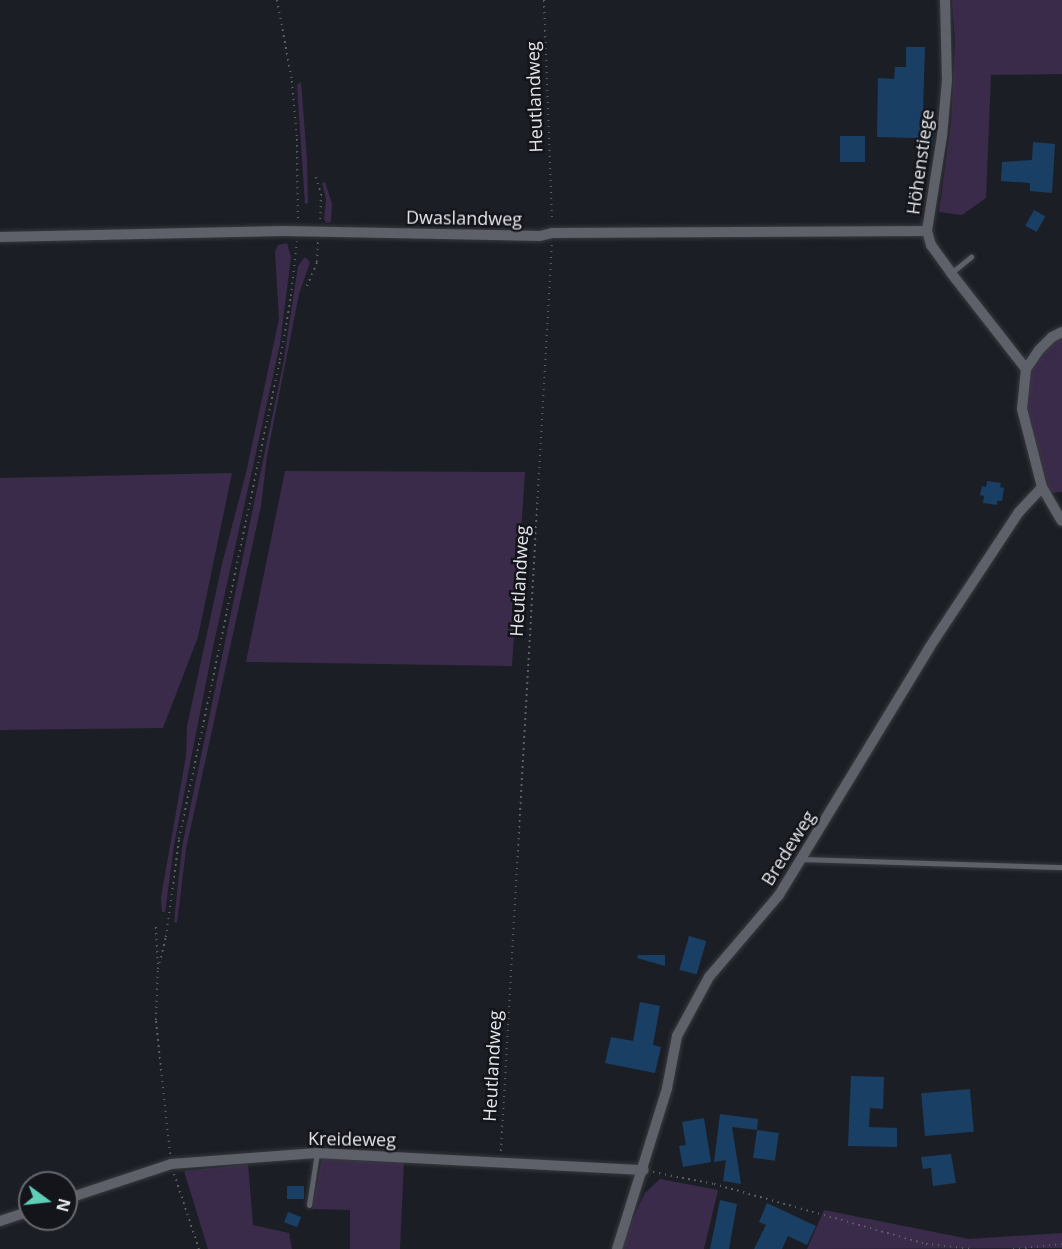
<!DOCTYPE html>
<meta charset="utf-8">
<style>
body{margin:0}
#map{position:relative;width:1062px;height:1249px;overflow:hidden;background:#1c1e25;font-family:"Open Sans",sans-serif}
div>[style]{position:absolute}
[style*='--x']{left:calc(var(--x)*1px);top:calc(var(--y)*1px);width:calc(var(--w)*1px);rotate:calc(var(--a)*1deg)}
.green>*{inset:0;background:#3b2b4b}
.building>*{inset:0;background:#1a3f65;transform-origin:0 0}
.path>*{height:2px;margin-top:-1px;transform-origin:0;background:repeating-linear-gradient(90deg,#5e6066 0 1.5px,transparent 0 6px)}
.roads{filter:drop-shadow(0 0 2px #37393e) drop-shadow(0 0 2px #37393e)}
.service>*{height:5px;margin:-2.5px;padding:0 2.5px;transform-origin:2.5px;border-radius:2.5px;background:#5e6169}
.minor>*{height:10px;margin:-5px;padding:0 5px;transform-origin:5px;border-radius:5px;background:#5e6169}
span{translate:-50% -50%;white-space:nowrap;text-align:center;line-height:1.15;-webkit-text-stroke:5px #13151b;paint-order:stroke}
.street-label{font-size:18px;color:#e3e5e9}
.north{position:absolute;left:18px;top:1171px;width:60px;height:60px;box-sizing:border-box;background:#13151b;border:2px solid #66686d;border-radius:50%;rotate:105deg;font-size:16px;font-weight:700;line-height:24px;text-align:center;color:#e3e5e9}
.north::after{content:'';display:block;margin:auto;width:21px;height:27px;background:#5eceb7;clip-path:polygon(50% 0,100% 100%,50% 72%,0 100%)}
</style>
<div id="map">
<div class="green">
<div style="clip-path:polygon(952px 0,1062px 0,1062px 74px,991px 75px,986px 198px,962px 215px,939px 212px,951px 124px,955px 42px)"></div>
<div style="clip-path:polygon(301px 82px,307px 159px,308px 203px,305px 204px,297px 85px)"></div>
<div style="clip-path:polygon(325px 182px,332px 204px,331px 222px,326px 223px,324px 219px,326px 199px,322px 183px)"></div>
<div style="clip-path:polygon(287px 243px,291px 257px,280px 344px,213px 647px,174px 845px,165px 912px,162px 912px,161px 897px,186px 756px,187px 726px,222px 564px,246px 473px,279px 319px,275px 252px,278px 245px)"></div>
<div style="clip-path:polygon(305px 257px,310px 262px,299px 294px,267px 456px,261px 506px,186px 849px,177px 923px,174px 922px,182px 847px,283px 365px,298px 266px)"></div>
<div style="clip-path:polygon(1062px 336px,1062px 492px,1050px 493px,1027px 413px,1029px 370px,1054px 340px)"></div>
<div style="clip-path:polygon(285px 471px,525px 472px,512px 666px,246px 662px)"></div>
<div style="clip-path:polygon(232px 473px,198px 637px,163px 728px,0 730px,0 478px)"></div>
<div style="clip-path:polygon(322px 1157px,404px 1162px,400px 1249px,350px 1249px,350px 1210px,312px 1209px)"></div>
<div style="clip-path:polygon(248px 1164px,253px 1225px,289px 1233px,292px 1249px,208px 1249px,184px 1171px)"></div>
<div style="clip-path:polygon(660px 1179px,718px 1190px,704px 1249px,622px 1249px,626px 1233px,645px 1193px)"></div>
<div style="clip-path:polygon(824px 1210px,969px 1239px,1062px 1233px,1062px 1248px,807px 1249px)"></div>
</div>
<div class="building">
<div style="clip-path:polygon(906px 47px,925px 47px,923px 110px,936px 111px,932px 147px,917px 147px,917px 138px,877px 137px,878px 78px,894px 79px,895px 67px,906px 67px)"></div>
<div style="left:840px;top:136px;width:25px;height:26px"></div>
<div style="clip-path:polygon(1033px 142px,1055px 144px,1052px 193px,1030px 191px,1030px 183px,1001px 181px,1002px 162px,1032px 160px)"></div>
<div style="left:1034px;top:210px;width:13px;height:18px;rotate:29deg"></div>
<div style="clip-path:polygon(987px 481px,1001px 483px,1000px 487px,1004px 488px,1002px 501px,997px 501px,997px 505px,983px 503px,984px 496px,980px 495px,982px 486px,986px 487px)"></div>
<div style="left:689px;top:936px;width:18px;height:35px;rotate:16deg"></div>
<div style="clip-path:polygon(638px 955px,665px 955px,665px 966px,637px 958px)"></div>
<div style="clip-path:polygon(640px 1002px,660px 1006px,653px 1045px,661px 1047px,655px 1073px,605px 1063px,611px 1037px,633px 1041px)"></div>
<div style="clip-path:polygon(851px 1076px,884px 1077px,883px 1109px,870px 1108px,869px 1127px,897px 1128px,897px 1147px,848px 1146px)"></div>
<div style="left:970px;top:1089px;width:43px;height:49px;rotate:85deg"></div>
<div style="clip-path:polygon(720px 1114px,758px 1119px,757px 1130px,732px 1127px,741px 1184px,723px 1181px,726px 1160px,714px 1162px)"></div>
<div style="clip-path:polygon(704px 1118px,711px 1162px,683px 1167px,679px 1146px,686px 1145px,682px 1122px)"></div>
<div style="left:757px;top:1130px;width:22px;height:28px;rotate:8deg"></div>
<div style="clip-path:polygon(951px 1154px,956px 1183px,933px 1186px,931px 1168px,923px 1169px,921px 1157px)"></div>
<div style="left:304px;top:1186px;width:13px;height:17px;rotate:90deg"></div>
<div style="clip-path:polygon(720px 1200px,737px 1204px,729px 1249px,710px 1249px)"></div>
<div style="clip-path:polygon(767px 1203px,816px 1226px,807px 1245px,788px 1236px,782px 1249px,754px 1249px,766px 1225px,759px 1222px)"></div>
<div style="left:288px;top:1212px;width:14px;height:11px;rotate:21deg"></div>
</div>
<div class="path">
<div style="--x:277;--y:0;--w:82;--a:79.5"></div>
<div style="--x:292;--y:81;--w:58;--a:85.1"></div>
<div style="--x:297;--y:139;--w:82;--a:89.3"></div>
<div style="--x:544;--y:0;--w:222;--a:87.9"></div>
<div style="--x:316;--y:177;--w:18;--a:74"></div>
<div style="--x:321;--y:194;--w:27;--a:92"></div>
<div style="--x:307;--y:286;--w:26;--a:-67"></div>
<div style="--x:317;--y:262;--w:20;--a:-87"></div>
<div style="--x:156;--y:927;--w:39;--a:87"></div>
<div style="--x:501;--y:1151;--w:909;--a:-86.79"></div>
<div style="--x:170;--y:1154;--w:135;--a:-96"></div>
<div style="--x:156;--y:1020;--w:51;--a:-87.8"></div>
<div style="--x:158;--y:969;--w:33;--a:-76"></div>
<div style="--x:166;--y:937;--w:99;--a:-82.4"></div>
<div style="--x:179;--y:839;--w:490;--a:-78.1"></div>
<div style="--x:280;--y:360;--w:65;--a:-80.2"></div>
<div style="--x:291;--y:296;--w:55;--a:-83.8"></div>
<div style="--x:653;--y:1172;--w:62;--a:11.1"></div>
<div style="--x:714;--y:1184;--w:220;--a:15.8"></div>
<div style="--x:926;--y:1244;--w:46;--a:6.2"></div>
<div style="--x:174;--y:1174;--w:79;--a:71.6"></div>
<div style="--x:1013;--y:1249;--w:49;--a:-5.8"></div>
</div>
<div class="roads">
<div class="service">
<div style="--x:951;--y:273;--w:26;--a:-39"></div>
<div style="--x:803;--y:859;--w:259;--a:1.8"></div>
<div style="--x:309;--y:1205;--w:53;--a:-81.3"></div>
</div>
<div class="minor">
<div style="--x:945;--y:0;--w:80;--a:88.6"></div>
<div style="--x:947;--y:80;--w:56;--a:95.1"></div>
<div style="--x:942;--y:136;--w:96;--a:99"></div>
<div style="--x:927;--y:231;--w:15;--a:74"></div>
<div style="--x:931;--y:245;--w:34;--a:54"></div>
<div style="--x:951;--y:273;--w:122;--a:52"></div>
<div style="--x:0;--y:237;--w:284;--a:-1.2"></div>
<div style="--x:284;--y:231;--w:256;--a:1.1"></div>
<div style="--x:540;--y:236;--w:12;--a:-14"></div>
<div style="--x:552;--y:233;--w:375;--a:-0.3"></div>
<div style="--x:1062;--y:332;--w:11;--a:153"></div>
<div style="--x:1052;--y:337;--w:18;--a:135"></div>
<div style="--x:1039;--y:350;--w:23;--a:124"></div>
<div style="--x:1026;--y:369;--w:40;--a:95.7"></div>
<div style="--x:1022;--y:409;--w:81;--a:75.6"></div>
<div style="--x:1042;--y:487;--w:39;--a:60"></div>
<div style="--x:66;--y:1199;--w:111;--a:-18.4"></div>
<div style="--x:171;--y:1164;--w:146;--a:-4.3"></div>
<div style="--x:317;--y:1153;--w:327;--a:3"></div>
<div style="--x:0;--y:1221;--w:32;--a:-18"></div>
<div style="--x:617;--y:1249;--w:169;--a:-72.7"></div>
<div style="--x:667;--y:1088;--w:53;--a:-79.1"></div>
<div style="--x:677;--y:1036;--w:67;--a:-61.5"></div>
<div style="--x:709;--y:977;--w:108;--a:-49.5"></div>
<div style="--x:779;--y:895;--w:289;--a:-58.7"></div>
<div style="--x:929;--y:648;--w:163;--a:-56.5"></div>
<div style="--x:1019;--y:512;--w:34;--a:-47"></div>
</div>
</div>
<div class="street-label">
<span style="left:534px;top:97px;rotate:-92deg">Heutlandweg</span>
<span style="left:920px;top:162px;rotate:-82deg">Höhenstiege</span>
<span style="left:464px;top:218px;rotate:1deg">Dwaslandweg</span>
<span style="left:519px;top:581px;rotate:-87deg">Heutlandweg</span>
<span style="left:788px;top:848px;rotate:-58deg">Bredeweg</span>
<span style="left:492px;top:1066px;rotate:-87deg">Heutlandweg</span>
<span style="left:352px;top:1139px;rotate:1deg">Kreideweg</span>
</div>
<div class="north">N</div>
</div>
